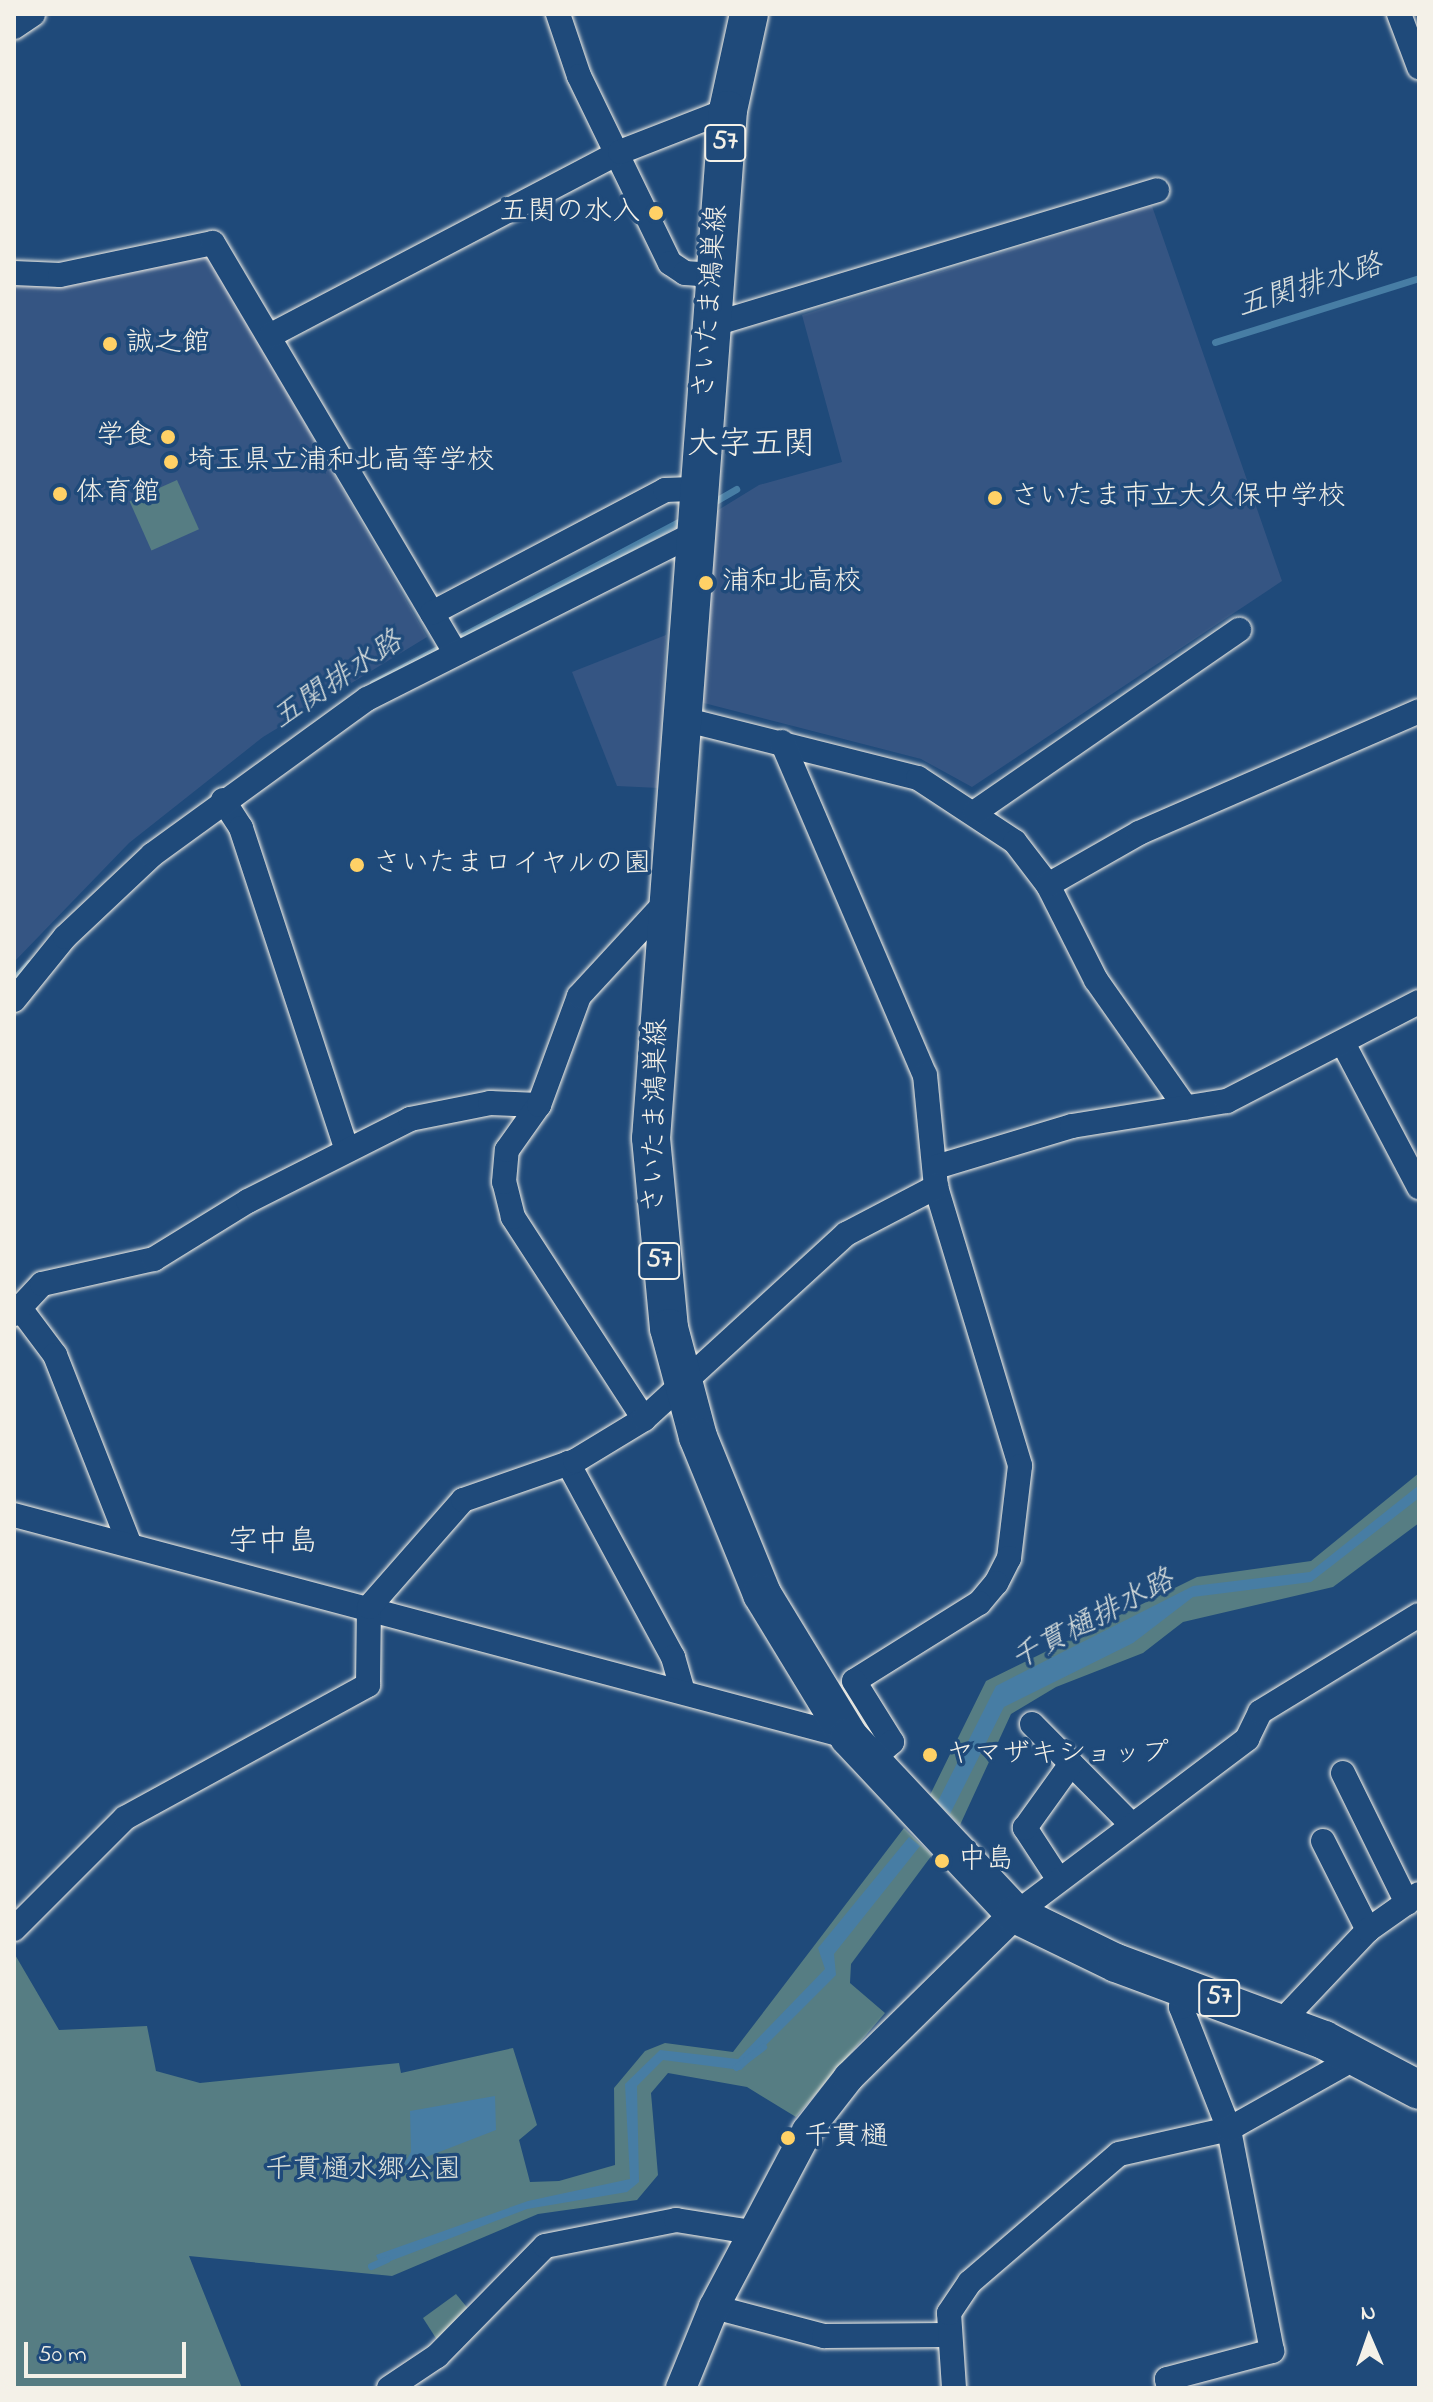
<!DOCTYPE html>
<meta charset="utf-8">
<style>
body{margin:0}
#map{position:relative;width:1433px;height:2402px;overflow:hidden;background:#1f4a7a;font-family:"Indie Flower","Klee One",sans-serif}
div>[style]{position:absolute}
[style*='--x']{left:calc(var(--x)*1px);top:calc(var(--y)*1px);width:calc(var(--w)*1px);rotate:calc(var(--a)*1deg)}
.built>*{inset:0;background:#355583}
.green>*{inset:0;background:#567d83;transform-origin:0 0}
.water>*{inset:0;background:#477da4}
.stream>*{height:7px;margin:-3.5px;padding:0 3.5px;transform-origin:3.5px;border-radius:3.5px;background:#477da4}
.roads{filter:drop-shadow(0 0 2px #f4f1e8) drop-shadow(0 0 2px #f4f1e8)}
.minor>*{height:24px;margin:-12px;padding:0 12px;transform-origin:12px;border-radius:12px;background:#1f4a7a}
.tertiary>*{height:30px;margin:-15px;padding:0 15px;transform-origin:15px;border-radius:15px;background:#1f4a7a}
.primary>*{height:38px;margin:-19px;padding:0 19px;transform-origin:19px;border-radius:19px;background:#1f4a7a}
.dots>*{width:22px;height:22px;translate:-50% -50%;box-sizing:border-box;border:4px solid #1f4a7a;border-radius:50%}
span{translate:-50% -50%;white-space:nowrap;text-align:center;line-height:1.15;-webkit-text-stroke:7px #1f4a7a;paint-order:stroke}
.shield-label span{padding:2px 6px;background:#1f4a7a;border:2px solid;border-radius:6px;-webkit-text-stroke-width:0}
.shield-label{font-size:26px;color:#f4f1e8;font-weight:700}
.poi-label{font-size:28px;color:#f4f1e8}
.right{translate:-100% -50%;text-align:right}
.left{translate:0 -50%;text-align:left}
.street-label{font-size:28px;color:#f4f1e8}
.park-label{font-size:28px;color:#dce0d9}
.water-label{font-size:30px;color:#dae0de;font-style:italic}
.neighbourhood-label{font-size:30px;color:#f4f1e8}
.quarter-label{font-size:32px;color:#f4f1e8}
.frame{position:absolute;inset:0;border:16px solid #f4f1e8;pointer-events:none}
.north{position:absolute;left:1329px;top:2298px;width:80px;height:80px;-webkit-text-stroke:6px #1f4a7a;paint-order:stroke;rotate:358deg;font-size:22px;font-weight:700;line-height:32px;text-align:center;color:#f4f1e8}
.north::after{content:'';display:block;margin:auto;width:28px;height:36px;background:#f4f1e8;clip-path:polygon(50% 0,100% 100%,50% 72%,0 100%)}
.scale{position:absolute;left:24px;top:2342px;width:162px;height:36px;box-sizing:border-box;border:4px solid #f4f1e8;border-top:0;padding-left:10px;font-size:24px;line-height:28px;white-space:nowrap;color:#f4f1e8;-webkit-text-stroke:6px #1f4a7a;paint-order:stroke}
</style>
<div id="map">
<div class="built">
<div style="clip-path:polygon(1152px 206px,1282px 581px,972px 787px,921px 759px,700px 702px,715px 512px,759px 485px,842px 462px,802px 315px)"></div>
<div style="clip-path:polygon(194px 251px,209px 256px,427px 637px,263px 737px,129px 843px,14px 962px,14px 284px,60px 287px)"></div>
<div style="clip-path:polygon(666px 635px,659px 788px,617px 786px,572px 672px)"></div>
</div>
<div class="green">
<div style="left:177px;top:480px;width:54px;height:52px;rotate:66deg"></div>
<div style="clip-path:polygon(1419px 1473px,1419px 1523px,1333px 1587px,1183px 1622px,1143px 1653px,1056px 1687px,1011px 1714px,960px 1825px,930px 1795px,986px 1681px,1197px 1577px,1311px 1561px)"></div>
<div style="clip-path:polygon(904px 1828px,932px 1855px,851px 1964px,850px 1983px,885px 2013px,796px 2117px,747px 2087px,668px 2073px,651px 2093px,658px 2175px,637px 2200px,538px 2214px,392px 2276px,189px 2256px,242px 2388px,14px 2388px,14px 1953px,59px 2030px,147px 2026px,156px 2071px,200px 2083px,399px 2063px,401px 2073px,513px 2048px,537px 2125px,519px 2140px,530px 2182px,559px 2181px,615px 2165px,614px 2088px,645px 2051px,665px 2043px,733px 2052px)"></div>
<div style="clip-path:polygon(456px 2294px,470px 2311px,439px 2343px,423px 2318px)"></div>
</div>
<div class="water">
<div style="clip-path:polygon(1419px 1485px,1419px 1498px,1311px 1582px,1193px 1597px,1133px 1643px,1004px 1707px,950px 1814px,937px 1803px,996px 1686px,1193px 1586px,1310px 1572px)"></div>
<div style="clip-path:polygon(909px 1837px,920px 1846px,834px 1954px,836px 1975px,741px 2070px,663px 2060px,637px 2086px,639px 2182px,627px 2192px,527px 2209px,380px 2265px,376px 2255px,528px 2201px,630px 2179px,625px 2084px,660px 2050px,738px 2059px,825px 1969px,818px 1948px)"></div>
<div style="clip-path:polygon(495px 2096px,496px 2130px,403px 2166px,411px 2152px,410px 2111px)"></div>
</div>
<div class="stream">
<div style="--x:1215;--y:342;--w:214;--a:-17.4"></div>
<div style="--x:712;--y:503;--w:28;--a:-30"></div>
<div style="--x:373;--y:683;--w:352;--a:-27.8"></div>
<div style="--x:14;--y:979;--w:22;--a:-47"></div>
<div style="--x:736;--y:2067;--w:34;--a:-37"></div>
<div style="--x:371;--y:2266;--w:17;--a:-24"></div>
</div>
<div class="roads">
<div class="minor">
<div style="--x:558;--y:14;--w:65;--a:71.3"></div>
<div style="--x:579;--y:76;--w:208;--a:64.1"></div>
<div style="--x:670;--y:263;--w:18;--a:34"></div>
<div style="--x:685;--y:273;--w:29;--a:4"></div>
<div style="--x:1399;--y:14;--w:57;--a:69.3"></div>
<div style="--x:14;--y:27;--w:23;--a:-34"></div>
<div style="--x:14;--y:273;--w:46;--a:2.5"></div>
<div style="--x:60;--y:275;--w:156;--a:-11.8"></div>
<div style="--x:213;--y:243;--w:472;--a:59.4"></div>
<div style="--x:711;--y:325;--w:466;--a:-16.8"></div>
<div style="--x:271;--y:335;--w:394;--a:-27.7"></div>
<div style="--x:620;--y:152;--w:116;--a:-21.3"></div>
<div style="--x:432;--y:613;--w:263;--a:-27.8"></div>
<div style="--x:665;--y:490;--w:33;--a:-2"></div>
<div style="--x:679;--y:718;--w:246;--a:14.1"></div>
<div style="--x:918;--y:778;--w:116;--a:33.4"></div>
<div style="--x:1015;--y:842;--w:54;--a:52.5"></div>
<div style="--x:1048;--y:885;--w:106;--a:63.2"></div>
<div style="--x:1096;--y:980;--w:156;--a:54.9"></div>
<div style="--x:782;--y:742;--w:362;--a:66.8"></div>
<div style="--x:925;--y:1075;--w:113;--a:84.4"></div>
<div style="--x:936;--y:1187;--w:291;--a:73.2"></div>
<div style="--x:1020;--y:1466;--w:93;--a:96.8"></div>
<div style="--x:1009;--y:1558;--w:28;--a:117"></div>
<div style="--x:996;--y:1583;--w:26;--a:130"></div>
<div style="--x:979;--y:1603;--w:147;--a:148"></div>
<div style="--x:854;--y:1681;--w:72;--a:58.1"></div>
<div style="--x:892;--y:1742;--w:30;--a:139"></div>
<div style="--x:223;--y:800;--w:33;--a:57"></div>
<div style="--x:241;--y:828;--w:337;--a:71.8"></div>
<div style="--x:975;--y:812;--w:321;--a:-34.6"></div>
<div style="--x:1048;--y:885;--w:105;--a:-29.7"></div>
<div style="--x:1139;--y:833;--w:305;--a:-23.5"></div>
<div style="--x:14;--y:1000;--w:81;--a:-51"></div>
<div style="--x:65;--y:937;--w:120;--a:-43.3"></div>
<div style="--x:152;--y:855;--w:266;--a:-36"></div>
<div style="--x:367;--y:699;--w:366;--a:-26.8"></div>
<div style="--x:1343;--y:1043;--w:163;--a:62.2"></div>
<div style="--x:936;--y:1167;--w:142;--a:-16.8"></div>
<div style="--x:1072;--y:1126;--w:157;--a:-9.2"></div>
<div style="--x:1227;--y:1101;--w:216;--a:-27.3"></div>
<div style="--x:19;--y:1307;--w:60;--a:53.1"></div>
<div style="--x:55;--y:1355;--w:204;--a:68.5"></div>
<div style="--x:14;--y:1314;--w:41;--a:-47"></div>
<div style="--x:42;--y:1284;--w:115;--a:-12.6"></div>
<div style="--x:154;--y:1259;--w:110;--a:-31.7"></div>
<div style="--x:248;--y:1201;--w:182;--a:-26.8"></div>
<div style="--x:410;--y:1119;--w:82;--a:-11.3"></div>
<div style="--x:490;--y:1103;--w:49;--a:2.3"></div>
<div style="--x:644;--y:1419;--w:241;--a:-123"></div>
<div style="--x:513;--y:1217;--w:36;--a:-104"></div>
<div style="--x:504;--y:1182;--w:32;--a:-85"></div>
<div style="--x:507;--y:1150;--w:55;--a:-54.6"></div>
<div style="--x:539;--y:1105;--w:116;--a:-69.8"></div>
<div style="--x:579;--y:996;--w:128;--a:-47.2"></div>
<div style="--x:568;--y:1463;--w:221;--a:61.6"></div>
<div style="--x:673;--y:1657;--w:32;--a:74"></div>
<div style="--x:14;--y:1515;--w:864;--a:14.89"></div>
<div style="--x:1032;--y:1724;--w:142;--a:45.3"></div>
<div style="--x:1343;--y:1773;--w:145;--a:63.8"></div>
<div style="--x:1323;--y:1841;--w:100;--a:63.2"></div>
<div style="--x:1057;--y:1877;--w:59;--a:-123.1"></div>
<div style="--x:1025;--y:1828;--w:79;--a:-54.3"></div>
<div style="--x:1015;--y:1914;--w:291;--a:-37"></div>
<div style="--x:1247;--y:1739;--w:30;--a:-64"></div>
<div style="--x:1260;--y:1712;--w:186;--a:-31.4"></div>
<div style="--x:14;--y:1929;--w:157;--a:-45"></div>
<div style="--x:125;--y:1818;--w:277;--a:-28.7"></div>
<div style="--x:368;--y:1685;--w:78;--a:-89.3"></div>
<div style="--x:369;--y:1607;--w:142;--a:-48.7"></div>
<div style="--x:463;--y:1500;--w:119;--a:-19.2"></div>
<div style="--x:575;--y:1461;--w:81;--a:-31.3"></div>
<div style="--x:644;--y:1419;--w:274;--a:-42.5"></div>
<div style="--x:846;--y:1234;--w:102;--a:-27.6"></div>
<div style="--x:1281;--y:2022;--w:127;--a:-46.6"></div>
<div style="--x:1368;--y:1930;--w:62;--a:-35.2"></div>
<div style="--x:714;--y:2307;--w:114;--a:14.8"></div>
<div style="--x:824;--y:2336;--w:122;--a:-0.5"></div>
<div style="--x:389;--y:2388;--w:58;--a:-33.7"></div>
<div style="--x:437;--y:2356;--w:154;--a:-45.5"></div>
<div style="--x:545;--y:2246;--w:134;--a:-11.2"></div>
<div style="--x:676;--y:2220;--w:77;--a:9"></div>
<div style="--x:954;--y:2388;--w:75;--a:-93.8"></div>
<div style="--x:949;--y:2313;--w:37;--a:-56"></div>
<div style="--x:970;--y:2282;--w:196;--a:-40.7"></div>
<div style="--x:1119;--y:2154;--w:113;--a:-12.8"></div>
<div style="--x:1229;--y:2129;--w:131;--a:-111.5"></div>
<div style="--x:1181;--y:2007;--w:20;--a:-79"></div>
<div style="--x:1169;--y:2388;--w:9;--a:-103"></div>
<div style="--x:1167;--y:2379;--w:109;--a:-14.9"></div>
<div style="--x:1272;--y:2351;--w:226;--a:-101"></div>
<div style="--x:1229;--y:2129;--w:147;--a:-29.4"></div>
</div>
<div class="tertiary">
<div style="--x:681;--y:2388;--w:87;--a:-67.8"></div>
<div style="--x:714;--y:2307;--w:199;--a:-62.1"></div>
<div style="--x:807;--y:2131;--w:68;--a:-52.1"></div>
<div style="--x:849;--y:2077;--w:233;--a:-44.5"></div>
</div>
<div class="primary">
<div style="--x:749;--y:14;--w:98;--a:102.3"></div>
<div style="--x:728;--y:110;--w:1031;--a:94.28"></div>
<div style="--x:651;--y:1138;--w:191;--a:84.6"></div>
<div style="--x:669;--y:1328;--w:113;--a:75.1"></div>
<div style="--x:698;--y:1437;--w:170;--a:67.8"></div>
<div style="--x:762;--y:1594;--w:167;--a:58.7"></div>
<div style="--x:849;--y:1737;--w:243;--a:46.8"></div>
<div style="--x:1015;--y:1914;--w:112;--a:25.9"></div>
<div style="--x:1116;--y:1963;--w:222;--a:20.3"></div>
<div style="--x:1324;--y:2040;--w:107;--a:27.8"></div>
</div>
</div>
<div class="dots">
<div style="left:656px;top:213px;background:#ffd166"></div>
<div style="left:110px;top:344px;background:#ffd166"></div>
<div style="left:168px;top:437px;background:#ffd166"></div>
<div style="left:171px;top:462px;background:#ffd166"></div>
<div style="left:60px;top:494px;background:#ffd166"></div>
<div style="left:995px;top:498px;background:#ffd166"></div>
<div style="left:706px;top:583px;background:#ffd166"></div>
<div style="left:357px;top:865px;background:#ffd166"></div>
<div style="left:930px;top:1755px;background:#ffd166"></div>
<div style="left:942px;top:1861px;background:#ffd166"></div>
<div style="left:788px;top:2138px;background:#ffd166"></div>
</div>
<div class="shield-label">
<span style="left:725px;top:143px">57</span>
<span style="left:659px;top:1261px">57</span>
<span style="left:1219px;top:1998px">57</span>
</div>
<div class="poi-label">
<span class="right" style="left:640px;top:213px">五関の水入</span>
<span class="left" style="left:126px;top:344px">誠之館</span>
<span class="right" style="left:152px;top:437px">学食</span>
<span class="left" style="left:187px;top:462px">埼玉県立浦和北高等学校</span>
<span class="left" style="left:76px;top:494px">体育館</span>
<span class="left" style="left:1011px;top:498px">さいたま市立大久保中学校</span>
<span class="left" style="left:722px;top:583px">浦和北高校</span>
<span class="left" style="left:373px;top:865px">さいたまロイヤルの園</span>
<span class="left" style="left:946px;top:1755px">ヤマザキショップ</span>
<span class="left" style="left:958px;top:1861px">中島</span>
<span class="left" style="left:804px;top:2138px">千貫樋</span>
</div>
<div class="street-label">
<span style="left:712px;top:302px;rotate:-86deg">さいたま鴻巣線</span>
<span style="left:657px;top:1116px;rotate:-89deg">さいたま鴻巣線</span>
</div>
<div class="park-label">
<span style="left:363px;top:2171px">千貫樋水郷公園</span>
</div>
<div class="water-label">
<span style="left:1310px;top:287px;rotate:-17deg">五関排水路</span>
<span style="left:338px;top:681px;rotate:-34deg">五関排水路</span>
<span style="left:1093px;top:1621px;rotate:-28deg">千貫樋排水路</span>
</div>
<div class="neighbourhood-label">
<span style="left:273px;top:1543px">字中島</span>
</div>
<div class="quarter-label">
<span style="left:751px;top:446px">大字五関</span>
</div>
<div class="frame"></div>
<div class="north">N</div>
<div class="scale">50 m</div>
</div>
